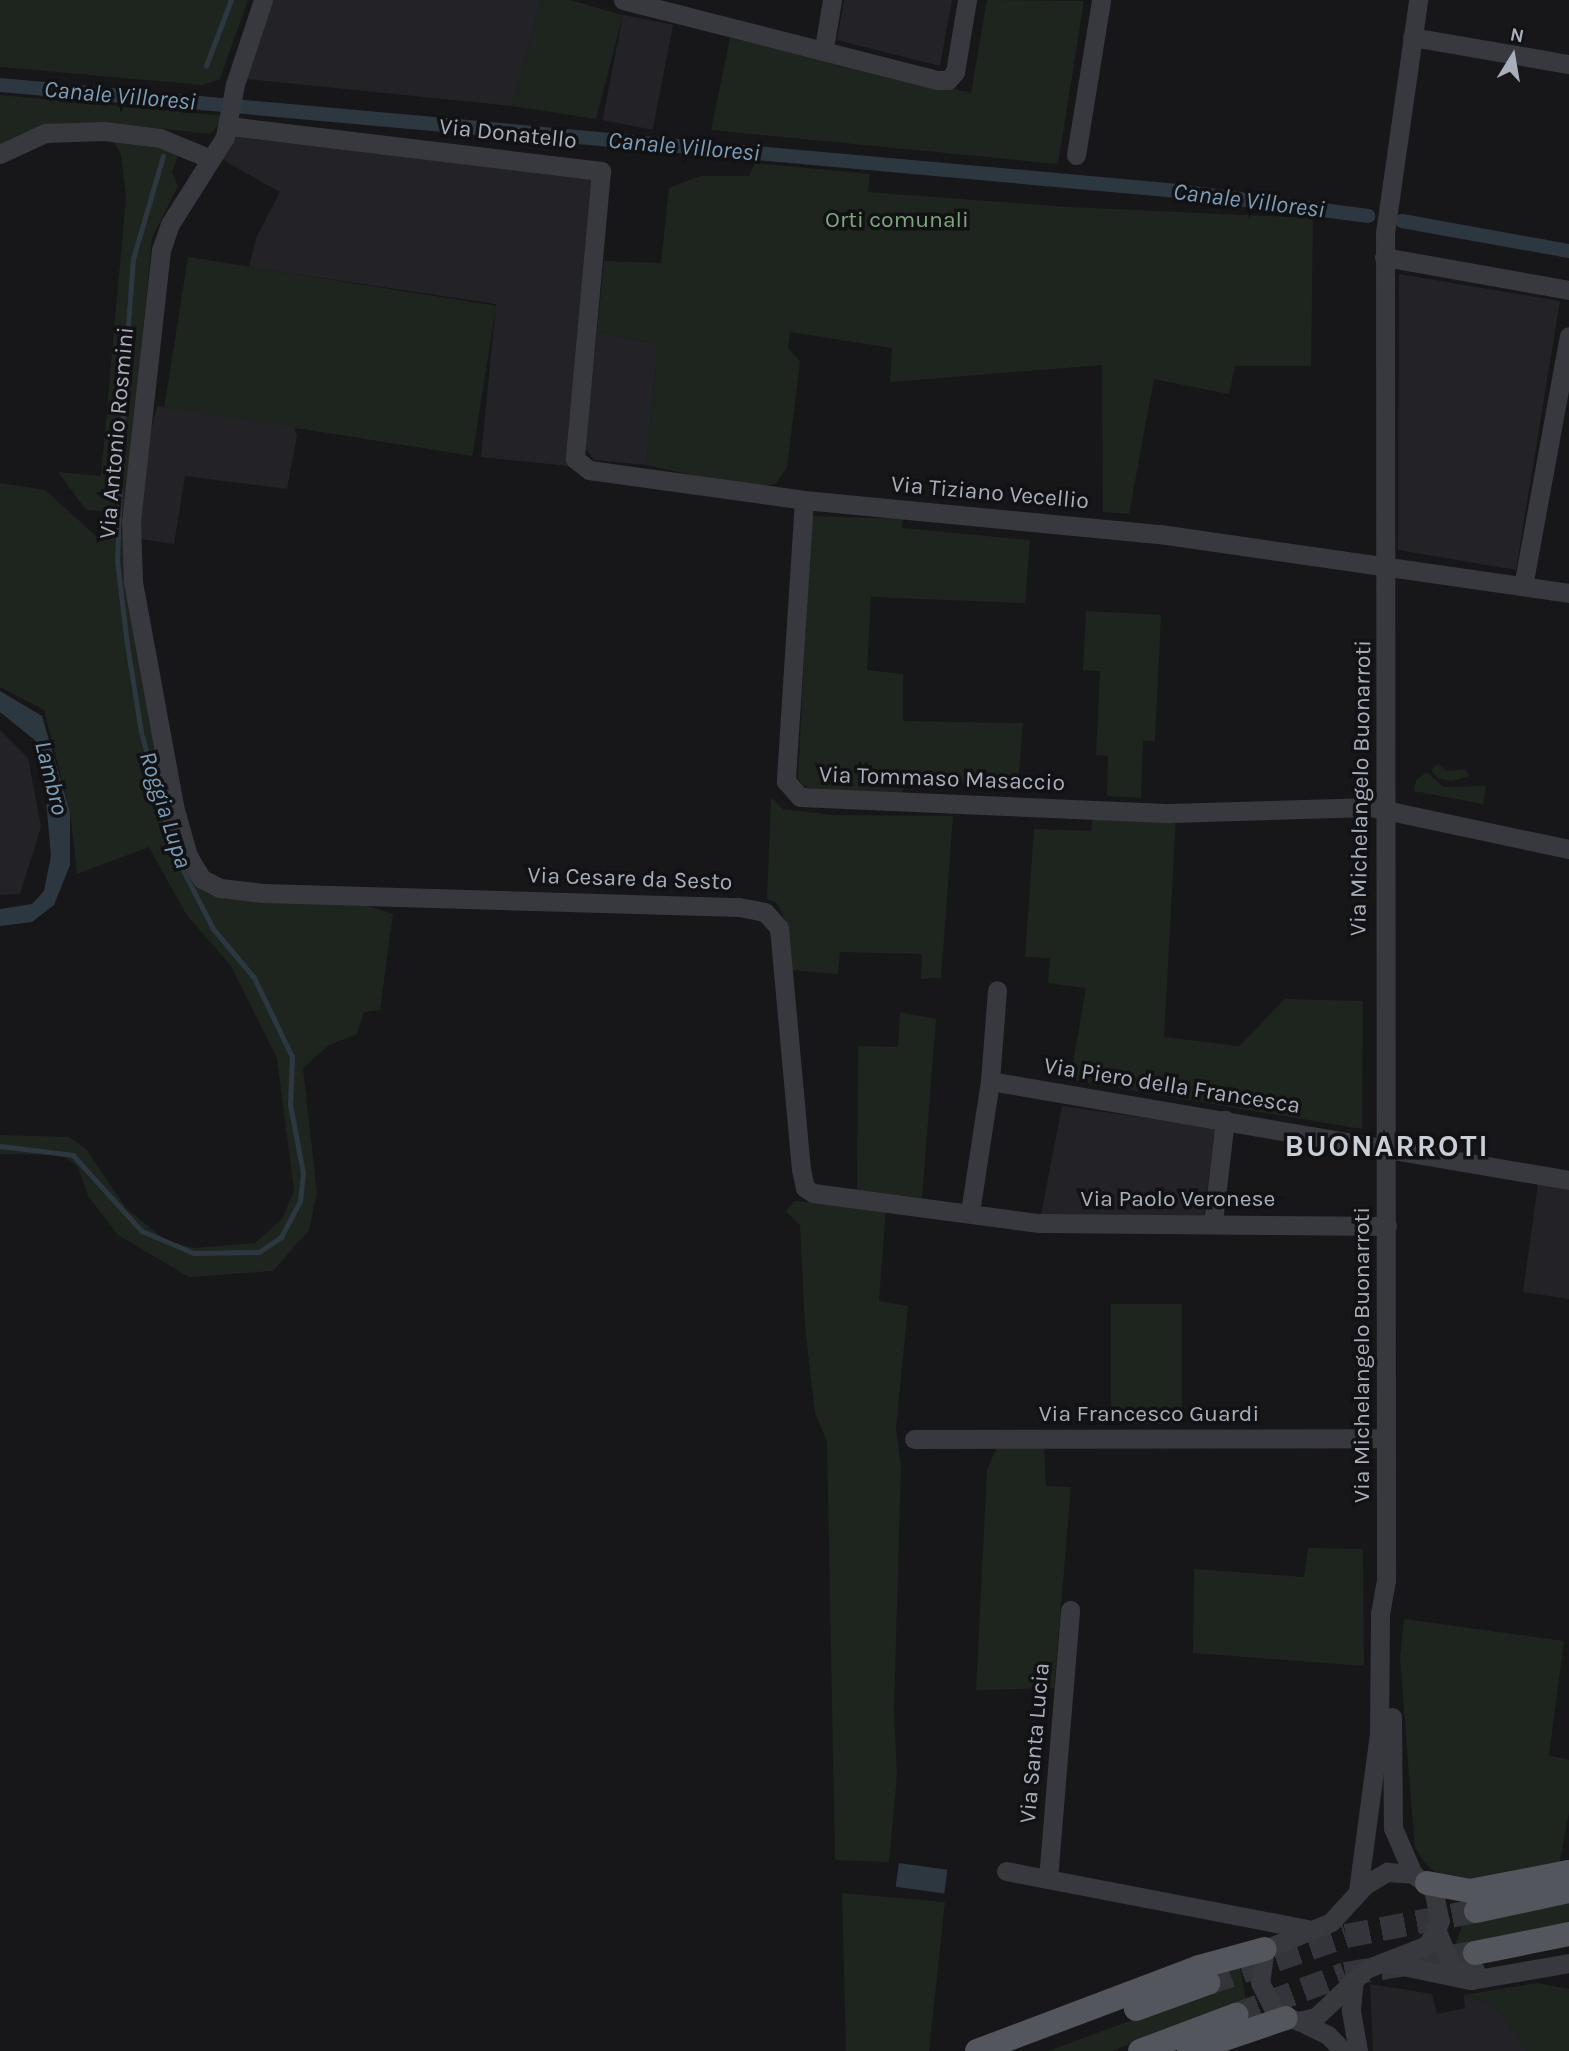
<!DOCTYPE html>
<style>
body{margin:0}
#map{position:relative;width:1569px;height:2051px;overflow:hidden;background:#17171a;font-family:Karla,sans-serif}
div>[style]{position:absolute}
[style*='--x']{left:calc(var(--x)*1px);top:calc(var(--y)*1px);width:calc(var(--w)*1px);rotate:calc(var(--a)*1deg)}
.built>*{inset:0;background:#232327;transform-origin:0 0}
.green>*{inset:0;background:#1d251e;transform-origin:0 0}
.water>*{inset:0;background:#2c373f;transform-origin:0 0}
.stream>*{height:4.5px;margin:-2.25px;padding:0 2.25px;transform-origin:2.25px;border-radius:2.25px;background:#2c373f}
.canal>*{height:14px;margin:-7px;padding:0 7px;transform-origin:7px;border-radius:7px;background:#2c373f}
.major-tunnel>*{height:24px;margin-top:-12px;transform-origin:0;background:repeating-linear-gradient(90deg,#34353a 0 24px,transparent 0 36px)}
.minor>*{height:19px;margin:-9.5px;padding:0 9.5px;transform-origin:9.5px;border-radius:9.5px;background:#38393f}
.major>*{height:24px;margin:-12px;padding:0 12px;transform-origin:12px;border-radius:12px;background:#54565e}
span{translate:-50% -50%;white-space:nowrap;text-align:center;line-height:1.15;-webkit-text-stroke:7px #121215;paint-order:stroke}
.street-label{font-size:23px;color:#a8afbb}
.park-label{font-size:23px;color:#7da87e}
.water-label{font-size:24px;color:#7c9fb9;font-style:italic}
.district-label{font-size:30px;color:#caced6;font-weight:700;letter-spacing:2px}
.north{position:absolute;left:1478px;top:21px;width:70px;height:70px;-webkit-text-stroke:5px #121215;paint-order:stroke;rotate:11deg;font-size:19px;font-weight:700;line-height:28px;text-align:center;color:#a8afbb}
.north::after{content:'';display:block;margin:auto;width:24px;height:32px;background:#a8afbb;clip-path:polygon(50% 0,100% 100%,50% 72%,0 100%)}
</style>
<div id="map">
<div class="built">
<div style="clip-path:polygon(270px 0,541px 0,512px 106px,246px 79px)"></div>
<div style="clip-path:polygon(844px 0,952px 0,940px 66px,837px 40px)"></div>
<div style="left:623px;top:15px;width:51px;height:107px;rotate:11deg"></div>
<div style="clip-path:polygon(231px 137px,597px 175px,568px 466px,481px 457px,496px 304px,249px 267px,257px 236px,280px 192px,223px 160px)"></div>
<div style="clip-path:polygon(1399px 274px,1560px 301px,1516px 570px,1398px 550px)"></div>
<div style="clip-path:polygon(597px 332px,658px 344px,646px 465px,594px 460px,585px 448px)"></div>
<div style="clip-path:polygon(157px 406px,294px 427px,297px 436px,287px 489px,185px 476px,174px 544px,141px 539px,141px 474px)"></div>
<div style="clip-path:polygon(0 730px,28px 758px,41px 827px,20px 894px,0 895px)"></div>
<div style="clip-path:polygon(1062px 1106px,1215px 1128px,1204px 1216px,1041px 1215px)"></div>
<div style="clip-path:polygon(1538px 1184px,1569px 1188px,1569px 1299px,1523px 1292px)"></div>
<div style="clip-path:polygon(1370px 1984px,1432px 1994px,1437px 2014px,1465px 2008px,1464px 1995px,1494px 2005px,1527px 2051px,1373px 2051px)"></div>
</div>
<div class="green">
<div style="clip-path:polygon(0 0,248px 0,220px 79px,203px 85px,0 67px)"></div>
<div style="clip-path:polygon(541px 0,569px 0,623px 15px,596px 119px,512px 106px)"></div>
<div style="clip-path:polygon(987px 0,1084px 1px,1058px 164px,711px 130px,730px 38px,971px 93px)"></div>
<div style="clip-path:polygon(0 95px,226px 116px,210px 134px,137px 126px,0 148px)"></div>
<div style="clip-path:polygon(111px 138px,148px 141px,179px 153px,172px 172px,178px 186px,152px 238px,125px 513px,86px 510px,58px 472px,101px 476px,126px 197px,121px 154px)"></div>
<div style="clip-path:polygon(755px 163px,870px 174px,868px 192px,1069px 207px,1313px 218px,1311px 366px,1235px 366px,1229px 394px,1154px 379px,1129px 514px,1103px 512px,1102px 365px,890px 382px,892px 348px,790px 332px,788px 348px,800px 361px,787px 467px,776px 483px,756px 489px,646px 465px,658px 344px,597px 332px,604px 261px,661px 263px,669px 188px,700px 176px,749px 176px)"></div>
<div style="left:188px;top:257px;width:312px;height:152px;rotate:9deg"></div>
<div style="clip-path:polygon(0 483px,45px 490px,96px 536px,125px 534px,198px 887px,225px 899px,365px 905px,393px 914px,380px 1010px,364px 1012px,357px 1034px,329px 1045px,303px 1068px,317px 1193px,309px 1230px,273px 1271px,189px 1277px,118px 1235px,88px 1196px,78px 1167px,63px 1155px,0 1154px,0 1135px,69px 1137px,86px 1149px,126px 1208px,165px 1240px,194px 1248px,255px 1243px,282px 1219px,294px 1191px,277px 1058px,231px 966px,186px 914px,149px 847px,77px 874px,70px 812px,44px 710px,0 687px)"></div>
<div style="clip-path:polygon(811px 516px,903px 519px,902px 528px,1030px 540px,1025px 603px,871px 597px,867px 670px,903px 674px,903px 721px,1023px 723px,1018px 783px,904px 782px,902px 795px,807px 788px,798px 779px)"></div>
<div style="clip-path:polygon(1086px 611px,1161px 615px,1155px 741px,1143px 741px,1141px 798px,1107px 796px,1108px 756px,1096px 755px,1100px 671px,1083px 670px)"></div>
<div style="clip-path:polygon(1438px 764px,1447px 771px,1465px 769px,1470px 776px,1451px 781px,1438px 778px,1431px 770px)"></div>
<div style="clip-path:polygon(1427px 772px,1443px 787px,1486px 786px,1483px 804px,1414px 791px,1416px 780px)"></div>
<div style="clip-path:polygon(771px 797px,783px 809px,833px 815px,953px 816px,941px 978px,921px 979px,922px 954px,840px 952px,838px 974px,792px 970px,783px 914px,776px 902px,767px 899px)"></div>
<div style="clip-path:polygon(1093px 817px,1176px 818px,1164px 1037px,1239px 1046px,1285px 999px,1363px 1001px,1362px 1129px,1070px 1080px,1086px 988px,1048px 983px,1050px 958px,1025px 957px,1034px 829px,1091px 831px)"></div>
<div style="clip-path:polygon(900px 1012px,936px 1019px,922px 1198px,857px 1190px,858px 1046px,898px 1047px)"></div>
<div style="clip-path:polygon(794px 1201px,886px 1208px,879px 1301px,908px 1306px,896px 1428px,901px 1467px,894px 1710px,897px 1775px,889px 1862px,835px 1860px,827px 1441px,815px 1413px,805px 1327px,800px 1225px,786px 1212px)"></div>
<div style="left:1111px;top:1304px;width:71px;height:120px"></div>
<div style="clip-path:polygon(1044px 1446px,1046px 1486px,1071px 1487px,1054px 1688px,976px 1690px,987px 1470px,996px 1449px)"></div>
<div style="clip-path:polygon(1308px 1548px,1363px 1549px,1364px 1666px,1193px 1653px,1194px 1569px,1304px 1577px)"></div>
<div style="clip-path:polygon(1404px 1619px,1564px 1641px,1549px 1755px,1569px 1760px,1569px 1812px,1559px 1866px,1475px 1882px,1440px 1876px,1426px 1864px,1415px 1847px,1410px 1788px,1400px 1657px)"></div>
<div style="clip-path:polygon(842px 1893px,945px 1902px,929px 2051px,846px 2051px)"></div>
<div style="clip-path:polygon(1464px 1898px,1569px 1902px,1569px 1924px,1465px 1965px,1451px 1954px,1461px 1930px)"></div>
<div style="clip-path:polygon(1239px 1963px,1250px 2022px,1244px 2024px,1237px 2003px,1112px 2051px,1048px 2051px,1216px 1989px,1207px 1968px)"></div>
<div style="clip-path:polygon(1536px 1983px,1569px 1989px,1569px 2051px,1527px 2051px,1494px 2005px,1464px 1995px)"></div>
</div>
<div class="water">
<div style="clip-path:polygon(0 691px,42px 716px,70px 812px,70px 865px,54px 905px,32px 922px,0 926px,0 909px,32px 904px,44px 891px,51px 856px,42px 756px,37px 742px,0 712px)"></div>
<div style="left:899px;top:1863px;width:49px;height:24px;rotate:8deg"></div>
</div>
<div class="stream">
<div style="--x:206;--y:66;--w:71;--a:-69.3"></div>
<div style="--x:0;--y:1146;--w:74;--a:7"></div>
<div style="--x:73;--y:1155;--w:103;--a:47.8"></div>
<div style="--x:142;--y:1231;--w:56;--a:22.9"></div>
<div style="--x:194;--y:1253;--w:65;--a:-0.9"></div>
<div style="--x:259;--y:1252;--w:27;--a:-34"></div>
<div style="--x:281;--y:1237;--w:40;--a:-62"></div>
<div style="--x:300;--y:1202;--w:29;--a:-84"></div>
<div style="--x:303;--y:1173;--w:69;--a:-100.8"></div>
<div style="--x:290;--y:1105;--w:48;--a:-87.6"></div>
<div style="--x:292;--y:1057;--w:88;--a:-115.7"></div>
<div style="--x:254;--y:978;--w:64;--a:-129.9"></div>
<div style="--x:213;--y:929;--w:83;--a:-117.2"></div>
<div style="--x:175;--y:855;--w:128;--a:-105.5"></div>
<div style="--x:141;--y:732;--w:88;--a:-99.1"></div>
<div style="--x:127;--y:645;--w:85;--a:-96.8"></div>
<div style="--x:117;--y:561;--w:196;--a:-87.7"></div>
<div style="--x:125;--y:365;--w:106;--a:-85.7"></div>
<div style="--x:133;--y:259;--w:107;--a:-73.8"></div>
</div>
<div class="canal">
<div style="--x:0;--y:85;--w:1183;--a:5.14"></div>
<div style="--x:1178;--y:191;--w:192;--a:7.5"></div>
<div style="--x:1402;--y:221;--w:170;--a:10.2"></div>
</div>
<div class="major-tunnel">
<div style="--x:1208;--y:1983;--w:146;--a:-18.8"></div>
<div style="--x:1346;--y:1936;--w:132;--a:-10.9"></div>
<div style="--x:1236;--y:2015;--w:116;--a:-20.6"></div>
<div style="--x:1345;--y:1974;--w:132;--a:-9.2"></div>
</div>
<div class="minor">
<div style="--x:263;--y:0;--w:89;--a:108.4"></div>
<div style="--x:235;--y:84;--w:54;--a:100.7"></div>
<div style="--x:225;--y:137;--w:103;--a:122.3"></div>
<div style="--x:170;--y:224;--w:28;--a:109"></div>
<div style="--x:161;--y:250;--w:273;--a:96.3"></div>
<div style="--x:131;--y:521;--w:61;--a:88.1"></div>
<div style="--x:133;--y:582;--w:228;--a:79.6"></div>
<div style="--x:174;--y:806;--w:52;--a:74.4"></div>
<div style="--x:188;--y:856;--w:27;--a:59"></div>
<div style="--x:202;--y:879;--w:20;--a:27"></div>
<div style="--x:220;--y:888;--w:43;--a:6.6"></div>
<div style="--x:263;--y:893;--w:476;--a:1.7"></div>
<div style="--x:739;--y:907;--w:26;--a:11"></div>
<div style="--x:765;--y:912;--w:21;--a:49"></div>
<div style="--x:779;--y:928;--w:242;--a:84.8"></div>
<div style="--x:801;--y:1169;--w:19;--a:78"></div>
<div style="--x:805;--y:1188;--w:9;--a:32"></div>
<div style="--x:813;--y:1193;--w:228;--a:7.6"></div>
<div style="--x:1039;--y:1223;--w:348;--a:0.5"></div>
<div style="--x:623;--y:0;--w:324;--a:14.3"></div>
<div style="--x:937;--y:80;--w:11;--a:0"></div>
<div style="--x:948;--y:80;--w:11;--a:-49"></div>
<div style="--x:955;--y:72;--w:73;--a:-80.5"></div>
<div style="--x:1412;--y:37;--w:159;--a:9.8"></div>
<div style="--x:824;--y:48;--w:49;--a:-80.5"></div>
<div style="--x:229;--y:126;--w:375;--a:6.9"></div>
<div style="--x:601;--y:171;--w:274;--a:95.2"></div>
<div style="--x:576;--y:444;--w:15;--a:94"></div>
<div style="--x:575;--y:459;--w:18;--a:38"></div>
<div style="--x:589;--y:470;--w:217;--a:7.9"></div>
<div style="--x:804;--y:500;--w:358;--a:5.5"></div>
<div style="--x:1160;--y:534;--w:413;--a:8.2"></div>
<div style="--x:0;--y:154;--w:50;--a:-25"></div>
<div style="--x:45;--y:133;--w:59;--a:-1.9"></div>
<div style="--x:104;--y:131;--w:56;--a:7.1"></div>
<div style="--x:160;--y:138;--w:55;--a:22.4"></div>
<div style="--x:1076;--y:155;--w:157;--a:-80.8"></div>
<div style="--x:1384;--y:257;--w:188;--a:10.1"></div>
<div style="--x:804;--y:500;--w:282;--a:93.7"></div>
<div style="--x:786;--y:781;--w:21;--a:49"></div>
<div style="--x:800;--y:797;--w:371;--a:2.5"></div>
<div style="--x:1171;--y:813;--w:200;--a:-1.7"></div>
<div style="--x:1371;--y:807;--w:202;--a:12"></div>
<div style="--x:1523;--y:586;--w:254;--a:-79.6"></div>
<div style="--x:990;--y:1081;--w:587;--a:9.7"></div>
<div style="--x:970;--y:1212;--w:133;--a:-81.3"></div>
<div style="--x:990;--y:1081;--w:91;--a:-85.6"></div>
<div style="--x:1213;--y:1222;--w:103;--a:-83.3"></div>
<div style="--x:914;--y:1439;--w:471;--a:-0.1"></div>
<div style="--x:1392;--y:1717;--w:111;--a:89.5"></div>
<div style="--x:1393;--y:1828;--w:50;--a:66.5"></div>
<div style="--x:1006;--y:1871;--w:307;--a:10.9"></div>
<div style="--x:1387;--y:1872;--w:26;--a:4"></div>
<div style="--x:1413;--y:1874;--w:25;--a:37"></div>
<div style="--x:1433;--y:1889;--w:33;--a:78"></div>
<div style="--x:1440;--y:1921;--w:27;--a:118"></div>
<div style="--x:1427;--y:1945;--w:66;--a:158.5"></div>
<div style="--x:1366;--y:1969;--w:69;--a:136.2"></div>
<div style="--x:1316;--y:2017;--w:18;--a:167"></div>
<div style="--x:1298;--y:2021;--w:25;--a:-159"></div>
<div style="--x:1275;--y:2012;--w:33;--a:-117"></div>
<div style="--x:1260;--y:1983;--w:34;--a:-82"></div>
<div style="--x:1265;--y:1949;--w:71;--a:-22.2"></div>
<div style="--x:1331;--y:1922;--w:50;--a:-47.4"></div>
<div style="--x:1365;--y:1885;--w:26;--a:-31"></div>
<div style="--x:1048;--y:1879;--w:270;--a:-85.3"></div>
<div style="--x:1358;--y:1891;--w:159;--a:-82.4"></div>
<div style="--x:1379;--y:1733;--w:119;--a:-89.5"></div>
<div style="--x:1380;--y:1614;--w:35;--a:-80"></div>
<div style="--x:1386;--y:1580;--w:1347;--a:-90.04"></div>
<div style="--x:1385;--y:233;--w:235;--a:-81.9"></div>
<div style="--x:1437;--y:1931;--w:37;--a:68"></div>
<div style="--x:1451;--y:1965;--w:11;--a:34"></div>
<div style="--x:1460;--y:1971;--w:15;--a:-4"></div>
<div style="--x:1388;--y:1963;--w:85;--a:11.6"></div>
<div style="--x:1471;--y:1980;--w:99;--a:-9.8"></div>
<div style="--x:1354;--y:1980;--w:31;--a:96"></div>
<div style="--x:1351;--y:2011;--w:41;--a:80.1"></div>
<div style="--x:1299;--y:2021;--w:32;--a:26"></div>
<div style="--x:1328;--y:2035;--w:22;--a:47"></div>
</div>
<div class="major">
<div style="--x:1427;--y:1883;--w:44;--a:10.5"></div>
<div style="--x:1470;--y:1891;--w:101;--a:-10.9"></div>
<div style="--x:1476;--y:1911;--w:95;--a:-12.1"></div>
<div style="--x:1475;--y:1953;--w:96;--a:-11.4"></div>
<div style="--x:1136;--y:2009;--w:77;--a:-19.9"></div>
<div style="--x:977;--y:2051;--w:237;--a:-20.7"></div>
<div style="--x:1199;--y:1967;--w:68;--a:-15.3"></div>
<div style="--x:1140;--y:2051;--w:103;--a:-20.6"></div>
<div style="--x:1189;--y:2051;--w:102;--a:-18.8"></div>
</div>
<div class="street-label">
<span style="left:508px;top:134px;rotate:6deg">Via Donatello</span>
<span style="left:117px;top:433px;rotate:-85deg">Via Antonio Rosmini</span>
<span style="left:990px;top:493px;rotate:5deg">Via Tiziano Vecellio</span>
<span style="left:942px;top:779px;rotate:2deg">Via Tommaso Masaccio</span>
<span style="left:1361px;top:788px;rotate:-89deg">Via Michelangelo Buonarroti</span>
<span style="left:630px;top:879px;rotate:2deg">Via Cesare da Sesto</span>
<span style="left:1172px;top:1086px;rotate:9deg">Via Piero della Francesca</span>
<span style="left:1178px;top:1199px">Via Paolo Veronese</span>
<span style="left:1362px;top:1355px;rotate:-90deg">Via Michelangelo Buonarroti</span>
<span style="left:1149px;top:1414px">Via Francesco Guardi</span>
<span style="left:1035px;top:1743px;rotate:-85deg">Via Santa Lucia</span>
</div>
<div class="park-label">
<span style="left:897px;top:220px">Orti comunali</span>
</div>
<div class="water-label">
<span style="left:120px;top:96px;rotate:5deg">Canale Villoresi</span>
<span style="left:684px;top:147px;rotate:5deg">Canale Villoresi</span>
<span style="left:1249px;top:201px;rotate:7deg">Canale Villoresi</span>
<span style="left:51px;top:778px;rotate:76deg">Lambro</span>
<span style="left:165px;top:810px;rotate:72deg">Roggia Lupa</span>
</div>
<div class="district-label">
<span style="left:1387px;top:1146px">BUONARROTI</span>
</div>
<div class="north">N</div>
</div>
